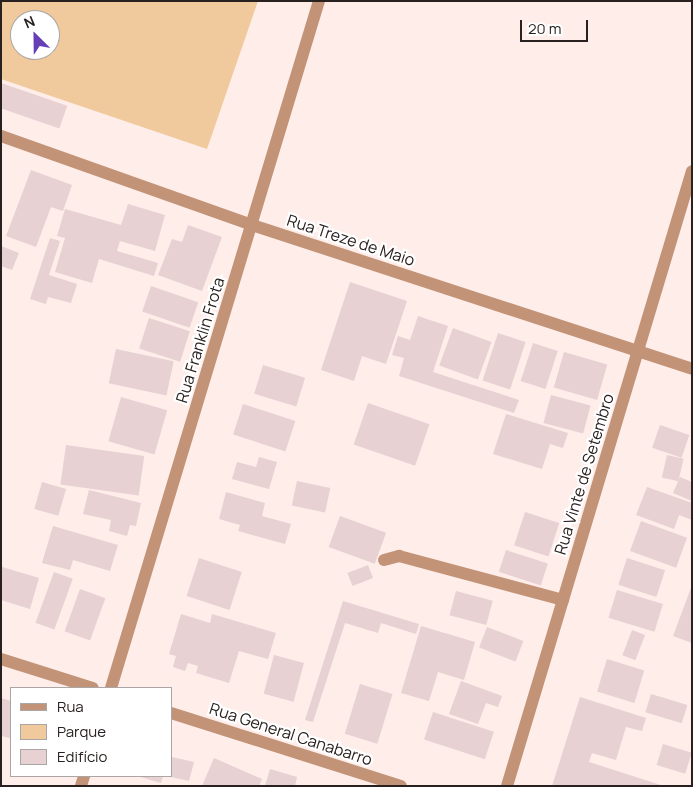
<!DOCTYPE html>
<meta charset="utf-8">
<style>
body{margin:0}
#map{position:relative;width:693px;height:787px;overflow:hidden;background:#feede9;font-family:Manrope,sans-serif}
div>[style]{position:absolute}
[style*='--x']{left:calc(var(--x)*1px);top:calc(var(--y)*1px);width:calc(var(--w)*1px);rotate:calc(var(--a)*1deg)}
.green>*{inset:0;background:#f0c99c}
.building>*{inset:0;background:#e7d1d3;transform-origin:0 0}
.minor>*{height:12px;margin:-6px;padding:0 6px;transform-origin:6px;border-radius:6px;background:#c29377}
span{translate:-50% -50%;white-space:nowrap;text-align:center;line-height:1.15;-webkit-text-stroke:4.5px #fff;paint-order:stroke}
.street-label{font-size:16px;color:#28211f}
.frame{position:absolute;inset:0;border:2px solid #28211f;pointer-events:none}
.legend{position:absolute;left:10px;top:687px;width:162px;height:90px;box-sizing:border-box;background:#fff;border:1px solid #a9a6a5;margin:0;padding:6px 9px;list-style:none;font-size:15px;color:#28211f}
.legend li{display:flex;align-items:center;gap:10px;height:25px}
.legend b{width:25px;border:1px solid #a9a6a5}
.north{position:absolute;left:10px;top:10px;width:50px;height:50px;box-sizing:border-box;background:#fff;border:1px solid #a9a6a5;border-radius:50%;rotate:337deg;font-size:14px;font-weight:700;line-height:20px;text-align:center;color:#28211f}
.north::after{content:'';display:block;margin:auto;width:18px;height:22px;background:#663fb7;clip-path:polygon(50% 0,100% 100%,50% 72%,0 100%)}
.scale{position:absolute;left:520px;top:20px;width:68px;height:22px;box-sizing:border-box;border:2px solid #28211f;border-top:0;padding-left:6px;font-size:15px;line-height:18px;white-space:nowrap;color:#28211f;-webkit-text-stroke:4px #fff;paint-order:stroke}
</style>
<div id="map">
<div class="green">
<div style="clip-path:polygon(evenodd,1px 1px,258px 1px,207px 149px,1px 79px,1px 1px,20px 20px,50px 20px,50px 50px,20px 50px,20px 20px)"></div>
</div>
<div class="building">
<div style="left:1px;top:83px;width:70px;height:24px;rotate:19deg"></div>
<div style="clip-path:polygon(31px 170px,72px 185px,63px 211px,51px 207px,36px 247px,6px 236px)"></div>
<div style="clip-path:polygon(128px 204px,165px 215px,155px 251px,120px 241px,117px 251px,158px 263px,154px 276px,99px 259px,92px 283px,55px 272px,65px 238px,57px 236px,65px 209px,121px 225px)"></div>
<div style="clip-path:polygon(188px 225px,222px 237px,202px 291px,158px 275px,172px 239px,182px 242px)"></div>
<div style="clip-path:polygon(50px 238px,60px 241px,49px 275px,77px 284px,71px 303px,48px 297px,46px 304px,30px 299px)"></div>
<div style="clip-path:polygon(1px 246px,19px 253px,12px 270px,1px 266px)"></div>
<div style="clip-path:polygon(350px 282px,407px 301px,386px 364px,362px 356px,354px 381px,321px 370px)"></div>
<div style="left:151px;top:286px;width:50px;height:27px;rotate:19deg"></div>
<div style="clip-path:polygon(418px 316px,448px 326px,433px 372px,519px 400px,514px 413px,399px 376px,404px 358px,392px 355px,398px 336px,410px 340px)"></div>
<div style="left:149px;top:318px;width:43px;height:32px;rotate:18deg"></div>
<div style="left:453px;top:328px;width:41px;height:40px;rotate:20deg"></div>
<div style="left:498px;top:333px;width:29px;height:50px;rotate:18deg"></div>
<div style="left:533px;top:343px;width:26px;height:40px;rotate:18deg"></div>
<div style="left:116px;top:349px;width:59px;height:35px;rotate:12deg"></div>
<div style="left:564px;top:352px;width:45px;height:37px;rotate:16deg"></div>
<div style="left:263px;top:365px;width:44px;height:30px;rotate:17deg"></div>
<div style="left:551px;top:395px;width:41px;height:29px;rotate:15deg"></div>
<div style="left:121px;top:397px;width:48px;height:46px;rotate:16deg"></div>
<div style="left:368px;top:403px;width:65px;height:44px;rotate:19deg"></div>
<div style="left:243px;top:404px;width:55px;height:32px;rotate:18deg"></div>
<div style="clip-path:polygon(506px 414px,568px 433px,563px 448px,550px 444px,542px 469px,493px 454px)"></div>
<div style="left:660px;top:425px;width:31px;height:24px;rotate:19deg"></div>
<div style="left:66px;top:445px;width:79px;height:40px;rotate:8deg"></div>
<div style="left:667px;top:455px;width:17px;height:23px;rotate:13deg"></div>
<div style="clip-path:polygon(259px 457px,277px 462px,269px 489px,232px 479px,237px 462px,256px 467px)"></div>
<div style="clip-path:polygon(680px 477px,692px 482px,692px 501px,673px 493px)"></div>
<div style="left:297px;top:481px;width:34px;height:25px;rotate:12deg"></div>
<div style="left:42px;top:482px;width:25px;height:28px;rotate:16deg"></div>
<div style="clip-path:polygon(647px 487px,692px 503px,692px 520px,679px 515px,674px 529px,636px 515px)"></div>
<div style="clip-path:polygon(89px 490px,141px 503px,136px 526px,130px 525px,127px 536px,109px 531px,111px 520px,83px 514px)"></div>
<div style="clip-path:polygon(226px 492px,265px 503px,262px 516px,291px 524px,285px 544px,238px 531px,240px 525px,219px 519px)"></div>
<div style="left:525px;top:512px;width:36px;height:35px;rotate:18deg"></div>
<div style="left:340px;top:516px;width:49px;height:33px;rotate:20deg"></div>
<div style="left:641px;top:521px;width:49px;height:32px;rotate:20deg"></div>
<div style="clip-path:polygon(53px 526px,118px 545px,110px 571px,73px 560px,70px 570px,42px 563px)"></div>
<div style="left:506px;top:550px;width:44px;height:23px;rotate:18deg"></div>
<div style="left:199px;top:558px;width:45px;height:40px;rotate:18deg"></div>
<div style="left:627px;top:558px;width:40px;height:28px;rotate:18deg"></div>
<div style="left:368px;top:565px;width:14px;height:22px;rotate:69deg"></div>
<div style="clip-path:polygon(2px 567px,39px 578px,30px 609px,1px 600px)"></div>
<div style="left:54px;top:572px;width:20px;height:54px;rotate:20deg"></div>
<div style="clip-path:polygon(692px 585px,692px 643px,673px 636px)"></div>
<div style="left:80px;top:589px;width:27px;height:45px;rotate:20deg"></div>
<div style="left:617px;top:590px;width:48px;height:29px;rotate:17deg"></div>
<div style="left:456px;top:591px;width:38px;height:25px;rotate:15deg"></div>
<div style="clip-path:polygon(343px 601px,419px 624px,416px 634px,381px 623px,378px 633px,345px 623px,313px 722px,305px 720px)"></div>
<div style="clip-path:polygon(181px 614px,210px 623px,212px 614px,276px 633px,268px 659px,239px 651px,229px 683px,196px 673px,198px 666px,188px 663px,185px 671px,173px 667px,176px 656px,169px 654px)"></div>
<div style="clip-path:polygon(421px 626px,475px 642px,464px 680px,438px 672px,429px 701px,401px 693px)"></div>
<div style="left:487px;top:627px;width:39px;height:22px;rotate:21deg"></div>
<div style="left:632px;top:630px;width:14px;height:27px;rotate:21deg"></div>
<div style="left:274px;top:655px;width:31px;height:40px;rotate:15deg"></div>
<div style="left:607px;top:659px;width:39px;height:34px;rotate:17deg"></div>
<div style="clip-path:polygon(461px 681px,502px 696px,498px 707px,486px 703px,478px 724px,449px 714px)"></div>
<div style="left:360px;top:684px;width:34px;height:52px;rotate:17deg"></div>
<div style="left:651px;top:694px;width:38px;height:19px;rotate:17deg"></div>
<div style="clip-path:polygon(580px 697px,646px 718px,642px 731px,626px 727px,616px 760px,592px 753px,589px 762px,664px 786px,552px 786px)"></div>
<div style="clip-path:polygon(1px 698px,11px 701px,10px 738px,1px 736px)"></div>
<div style="left:433px;top:712px;width:64px;height:29px;rotate:18deg"></div>
<div style="left:663px;top:744px;width:30px;height:22px;rotate:17deg"></div>
<div style="clip-path:polygon(172px 757px,194px 762px,189px 781px,171px 777px)"></div>
<div style="clip-path:polygon(214px 758px,262px 779px,259px 786px,202px 786px)"></div>
<div style="clip-path:polygon(270px 769px,297px 777px,295px 786px,265px 786px)"></div>
<div style="clip-path:polygon(137px 776px,163px 776px,161px 783px)"></div>
</div>
<div class="minor">
<div style="--x:1;--y:136;--w:266;--a:19.5"></div>
<div style="--x:252;--y:225;--w:463;--a:18.1"></div>
<div style="--x:384;--y:560;--w:16;--a:-15"></div>
<div style="--x:399;--y:556;--w:170;--a:15"></div>
<div style="--x:1;--y:659;--w:96;--a:17.5"></div>
<div style="--x:111;--y:688;--w:718;--a:-73.16"></div>
<div style="--x:171;--y:713;--w:241;--a:17.6"></div>
<div style="--x:81;--y:786;--w:10;--a:-73"></div>
<div style="--x:507;--y:786;--w:642;--a:-73.26"></div>
</div>
<div class="street-label">
<span style="left:351px;top:240px;rotate:18deg">Rua Treze de Maio</span>
<span style="left:200px;top:340px;rotate:-73deg">Rua Franklin Frota</span>
<span style="left:584px;top:474px;rotate:-73deg">Rua Vinte de Setembro</span>
<span style="left:291px;top:734px;rotate:18deg">Rua General Canabarro</span>
</div>
<div class="frame"></div>
<ul class="legend">
<li><b style="height:6px;background:#c29377"></b>Rua</li>
<li><b style="height:14px;background:#f0c99c"></b>Parque</li>
<li><b style="height:14px;background:#e7d1d3"></b>Edifício</li>
</ul>
<div class="north">N</div>
<div class="scale">20 m</div>
</div>
